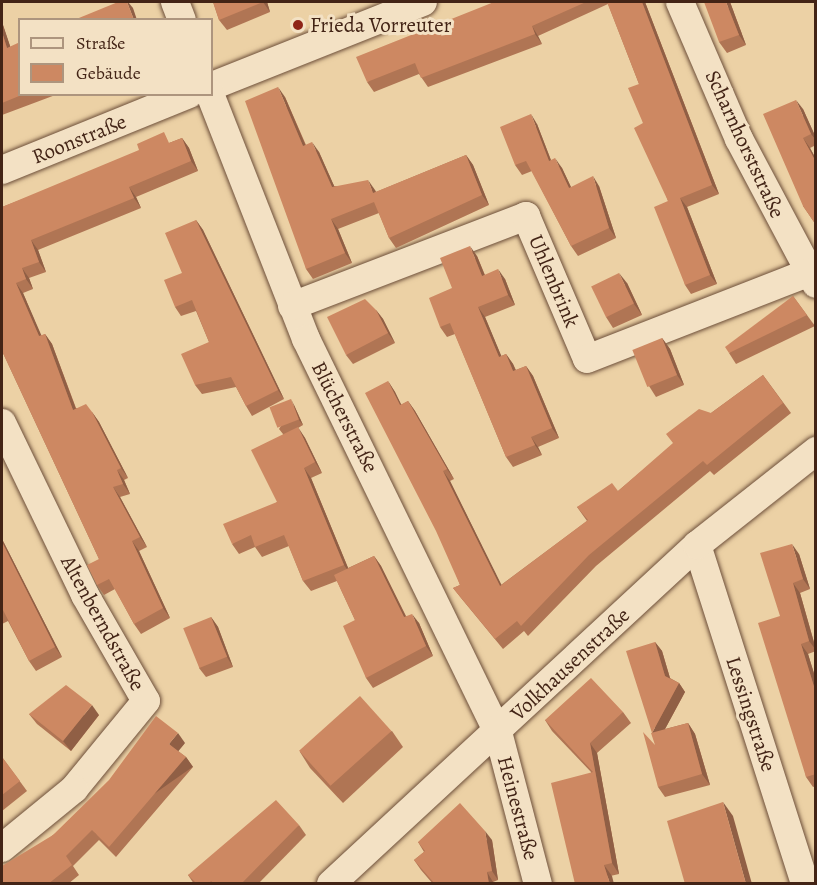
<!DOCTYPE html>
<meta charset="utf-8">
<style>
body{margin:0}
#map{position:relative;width:817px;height:885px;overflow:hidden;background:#ecd1a5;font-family:Alegreya,serif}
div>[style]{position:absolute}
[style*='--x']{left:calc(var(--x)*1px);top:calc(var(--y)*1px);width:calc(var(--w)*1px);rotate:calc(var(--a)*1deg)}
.roads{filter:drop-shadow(0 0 2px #6d4f3a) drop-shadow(0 0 2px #6d4f3a)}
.minor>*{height:28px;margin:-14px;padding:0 14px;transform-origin:14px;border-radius:14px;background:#f3e1c4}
.wall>*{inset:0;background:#b07554}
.shaded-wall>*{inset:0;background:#905f45;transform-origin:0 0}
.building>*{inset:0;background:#cd8862;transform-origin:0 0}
.dots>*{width:16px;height:16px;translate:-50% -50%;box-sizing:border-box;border:3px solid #f3e1c4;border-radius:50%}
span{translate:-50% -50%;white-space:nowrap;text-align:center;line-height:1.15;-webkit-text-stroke:6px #f3e1c4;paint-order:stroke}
.poi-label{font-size:21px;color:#432416}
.left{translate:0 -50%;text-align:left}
.street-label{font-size:21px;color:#432416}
.frame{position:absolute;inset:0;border:3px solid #432416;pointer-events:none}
.legend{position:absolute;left:18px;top:18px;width:195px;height:78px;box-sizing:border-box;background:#f3e1c4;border:2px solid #ad957e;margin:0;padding:8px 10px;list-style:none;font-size:18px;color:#432416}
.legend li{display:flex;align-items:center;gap:12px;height:30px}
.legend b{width:30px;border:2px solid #ad957e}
</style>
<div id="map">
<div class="roads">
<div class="minor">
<div style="--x:175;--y:2;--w:19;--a:69"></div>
<div style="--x:680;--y:2;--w:149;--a:66.7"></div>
<div style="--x:739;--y:139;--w:164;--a:62"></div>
<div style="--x:212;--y:86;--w:227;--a:-21.7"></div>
<div style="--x:210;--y:94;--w:263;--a:68.6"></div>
<div style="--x:306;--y:339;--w:437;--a:64"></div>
<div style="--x:498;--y:732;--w:157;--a:75.3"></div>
<div style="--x:2;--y:170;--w:202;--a:-22.1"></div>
<div style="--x:292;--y:306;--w:251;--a:-21"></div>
<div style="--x:526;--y:216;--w:155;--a:66.9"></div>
<div style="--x:587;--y:359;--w:237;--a:-21.3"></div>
<div style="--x:2;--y:423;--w:191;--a:64.2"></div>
<div style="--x:85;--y:595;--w:122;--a:60.1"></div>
<div style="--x:146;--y:701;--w:114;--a:129.3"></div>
<div style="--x:74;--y:789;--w:93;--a:140.7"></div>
<div style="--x:697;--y:545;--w:356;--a:72.3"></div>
<div style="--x:331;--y:884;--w:499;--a:-42.8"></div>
<div style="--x:697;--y:545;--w:152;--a:-38.3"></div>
</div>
</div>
<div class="wall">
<div style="clip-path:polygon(213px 2px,267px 2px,270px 12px,227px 30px,219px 20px)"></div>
<div style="clip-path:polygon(494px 2px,645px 2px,719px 194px,687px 207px,717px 284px,691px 294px,685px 285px,668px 201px,643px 123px,639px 84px,608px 4px,538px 36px,542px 44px,428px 87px,419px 74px,374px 92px,367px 82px)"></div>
<div style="clip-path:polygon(730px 2px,746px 45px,727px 53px,719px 42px)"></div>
<div style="clip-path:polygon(2px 22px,10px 46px,20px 94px,58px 94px,2px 115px)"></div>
<div style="clip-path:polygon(285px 97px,306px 145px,319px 152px,334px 186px,375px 190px,376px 192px,466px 155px,473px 165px,489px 205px,396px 248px,389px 238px,379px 213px,338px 229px,352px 263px,313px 279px,306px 269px)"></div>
<div style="clip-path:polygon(803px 109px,816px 138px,816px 145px,810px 148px,816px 159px,816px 225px,803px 206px)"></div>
<div style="clip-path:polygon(537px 124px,551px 160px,562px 168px,571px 187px,599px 186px,616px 238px,578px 256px,571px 246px,532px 171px,522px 175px,515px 165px)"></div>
<div style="clip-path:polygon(182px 138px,189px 148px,198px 171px,136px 197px,141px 208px,38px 250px,46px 272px,29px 278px,33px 289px,23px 293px,41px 336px,45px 334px,52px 344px,76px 408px,92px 412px,99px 422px,128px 478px,124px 480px,130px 494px,120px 497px,147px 547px,139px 551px,170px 618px,141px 634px,134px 624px,115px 589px,104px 595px,97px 585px,99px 559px,2px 351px,2px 207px)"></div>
<div style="clip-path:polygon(196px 220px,203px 230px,284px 399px,252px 416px,246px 406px,236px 387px,202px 394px,195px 385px,209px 342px,196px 311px,181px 316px,175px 307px,182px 273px)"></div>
<div style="clip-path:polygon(477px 256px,485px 275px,505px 279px,515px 305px,485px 317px,501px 356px,506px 354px,513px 364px,516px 370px,526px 366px,533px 376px,559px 438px,538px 447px,542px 455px,513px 467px,506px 457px,455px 334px,447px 337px,440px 327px)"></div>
<div style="clip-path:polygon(627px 283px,642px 315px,613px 328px,606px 317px)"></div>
<div style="clip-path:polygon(793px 296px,815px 326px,736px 364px,729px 353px)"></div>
<div style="clip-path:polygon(376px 310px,383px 319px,395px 343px,353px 364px,346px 355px)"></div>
<div style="clip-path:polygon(662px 338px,670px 349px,684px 385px,656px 397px,649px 386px)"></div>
<div style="clip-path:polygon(763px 375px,791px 413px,714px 475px,710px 471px,596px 566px,528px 636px,524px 631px,503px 649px,461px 598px,453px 588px,460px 585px,388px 381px,395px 392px,401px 405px,408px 401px,415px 411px,454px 479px,450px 481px,501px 585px,587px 521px,577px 507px,618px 491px,711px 413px)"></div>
<div style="clip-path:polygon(294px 405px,303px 425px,298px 428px,305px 438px,322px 473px,311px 478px,348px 568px,374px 556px,381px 566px,406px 616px,419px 623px,433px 656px,373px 688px,366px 678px,355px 620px,337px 581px,311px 591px,303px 581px,289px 546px,262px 557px,255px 547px,239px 554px,232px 544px,277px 502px,283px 434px,279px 429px)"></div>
<div style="clip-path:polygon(2px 539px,62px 657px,36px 671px,29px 661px,8px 621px,2px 624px)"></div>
<div style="clip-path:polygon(799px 554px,810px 589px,800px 593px,816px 649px,816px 651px,808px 654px,816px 680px,816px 786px,813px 787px,806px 777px,780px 616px)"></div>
<div style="clip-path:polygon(211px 617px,218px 627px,233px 667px,206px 677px,199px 668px)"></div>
<div style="clip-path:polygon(655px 642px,662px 651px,670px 678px,679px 683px,685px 692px,665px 729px,688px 723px,695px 734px,710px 785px,665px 797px,658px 787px,655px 745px)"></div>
<div style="clip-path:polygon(623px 712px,631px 723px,597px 753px,619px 874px,575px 884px,591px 772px,552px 731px,545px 720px)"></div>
<div style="clip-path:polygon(29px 714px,99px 715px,71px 751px,37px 724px)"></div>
<div style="clip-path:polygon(392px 731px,403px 747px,343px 803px,310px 768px,300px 752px)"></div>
<div style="clip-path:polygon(185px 743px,178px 751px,186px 757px,193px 767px,116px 857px,99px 840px,73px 866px,79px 875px,68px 884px,2px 884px,53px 835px)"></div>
<div style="clip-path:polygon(2px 757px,27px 791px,2px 811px)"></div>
<div style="clip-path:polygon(299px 825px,306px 835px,258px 884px,194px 884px,188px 875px)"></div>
<div style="clip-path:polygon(492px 840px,498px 880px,493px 882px,494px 884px,433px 884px,421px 870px,414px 860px,424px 852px,418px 842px)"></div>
</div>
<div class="shaded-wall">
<div style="clip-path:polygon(127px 2px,128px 2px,133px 8px,137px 20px,134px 20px)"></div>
<div style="clip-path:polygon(263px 2px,267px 2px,270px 12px)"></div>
<div style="clip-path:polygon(642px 2px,645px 2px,719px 194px,712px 185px)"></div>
<div style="clip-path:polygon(726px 2px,730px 2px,746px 45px,739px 35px)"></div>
<div style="clip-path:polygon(2px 22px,14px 58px,7px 48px,2px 32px)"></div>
<div style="clip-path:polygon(532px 26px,538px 36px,542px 44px,535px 34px)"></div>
<div style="clip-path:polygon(278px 87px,285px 97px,310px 156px,303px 146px)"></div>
<div style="clip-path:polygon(796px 100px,803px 109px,816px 138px,816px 140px,811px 134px)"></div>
<div style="clip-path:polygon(531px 114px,537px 124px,555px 171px,549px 161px)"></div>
<div style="clip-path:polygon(182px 138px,189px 148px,198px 171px,191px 161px)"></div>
<div style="clip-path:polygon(803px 138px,810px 148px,816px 159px,816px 162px)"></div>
<div style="clip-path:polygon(312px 142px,319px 152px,339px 197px,332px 187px)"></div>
<div style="clip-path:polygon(466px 155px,473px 165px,489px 205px,482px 195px)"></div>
<div style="clip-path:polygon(555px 158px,562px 168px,576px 198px,569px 188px)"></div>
<div style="clip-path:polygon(593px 176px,599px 186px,616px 238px,609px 228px)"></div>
<div style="clip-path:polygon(368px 180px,375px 190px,380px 203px,373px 193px)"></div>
<div style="clip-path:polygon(129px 187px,136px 197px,141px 208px,134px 198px)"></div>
<div style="clip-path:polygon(680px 198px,687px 207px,717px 284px,710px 275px)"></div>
<div style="clip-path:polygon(331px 219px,338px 229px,352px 263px,345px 253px)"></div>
<div style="clip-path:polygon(196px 220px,203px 230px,284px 399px,278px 390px)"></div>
<div style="clip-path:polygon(31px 240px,38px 250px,46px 272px,39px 262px)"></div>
<div style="clip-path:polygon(470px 246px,477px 256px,489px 286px,482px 276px)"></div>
<div style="clip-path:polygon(22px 268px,29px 278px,33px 289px,26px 279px)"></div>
<div style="clip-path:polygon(498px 269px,505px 279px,515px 305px,508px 295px)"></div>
<div style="clip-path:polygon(619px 273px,627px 283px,642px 315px,634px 304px)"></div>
<div style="clip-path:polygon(16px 283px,23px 293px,46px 346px,39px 336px)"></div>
<div style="clip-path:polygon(478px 307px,485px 317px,506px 367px,499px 357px)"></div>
<div style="clip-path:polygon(376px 310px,383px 319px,395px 343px,388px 333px)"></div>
<div style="clip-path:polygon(45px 334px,52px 344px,80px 420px,73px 410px)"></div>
<div style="clip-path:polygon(662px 338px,670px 349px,684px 385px,677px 375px)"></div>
<div style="clip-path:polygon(506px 354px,513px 364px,520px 381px,513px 371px)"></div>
<div style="clip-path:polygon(526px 366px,533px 376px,559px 438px,552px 428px)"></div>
<div style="clip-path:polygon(388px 381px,395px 392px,407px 416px,400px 405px)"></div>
<div style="clip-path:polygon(291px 399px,294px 405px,303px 425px,299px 420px)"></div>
<div style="clip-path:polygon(408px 401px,415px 411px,454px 479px,447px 469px)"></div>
<div style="clip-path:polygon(92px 412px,99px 422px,128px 478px,121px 468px)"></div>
<div style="clip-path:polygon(298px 427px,305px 438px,322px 473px,315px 462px)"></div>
<div style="clip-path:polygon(531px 437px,538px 447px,542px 455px,535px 445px)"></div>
<div style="clip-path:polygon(304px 468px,311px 478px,351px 575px,344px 565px)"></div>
<div style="clip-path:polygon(117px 470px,124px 480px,130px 494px,123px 484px)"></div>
<div style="clip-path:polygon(443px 471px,450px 481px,507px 596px,500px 586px)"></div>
<div style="clip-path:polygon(113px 487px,120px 497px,147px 547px,140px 537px)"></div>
<div style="clip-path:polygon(2px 539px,62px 657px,55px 647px,2px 542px)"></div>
<div style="clip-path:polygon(132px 541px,139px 551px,170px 618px,163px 608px)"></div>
<div style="clip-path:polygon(792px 544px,799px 554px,810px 589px,803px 579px)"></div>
<div style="clip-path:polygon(374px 556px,381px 566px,411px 627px,404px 617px)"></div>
<div style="clip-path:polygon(793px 583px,800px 593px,816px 650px,809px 641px)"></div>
<div style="clip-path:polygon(412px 614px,419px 623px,433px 656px,426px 646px)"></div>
<div style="clip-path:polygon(211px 617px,218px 627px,233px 667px,227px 657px)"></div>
<div style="clip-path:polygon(655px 642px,662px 651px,672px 685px,665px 676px)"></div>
<div style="clip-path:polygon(801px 644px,808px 654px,816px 680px,816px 693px)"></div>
<div style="clip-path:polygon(679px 683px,685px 692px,658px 742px,652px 733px)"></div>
<div style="clip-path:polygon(92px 705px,99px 715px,71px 751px,63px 741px)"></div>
<div style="clip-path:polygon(688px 723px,695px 734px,710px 785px,702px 774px)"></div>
<div style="clip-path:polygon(178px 733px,185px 743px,176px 754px,169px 744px)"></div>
<div style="clip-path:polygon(590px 743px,597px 753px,619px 874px,612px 863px)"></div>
<div style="left:186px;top:757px;width:12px;height:118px;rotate:55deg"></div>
<div style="clip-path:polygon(723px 802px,733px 816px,752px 884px,746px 884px)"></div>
<div style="clip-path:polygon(485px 831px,492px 840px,498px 880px,492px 871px)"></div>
<div style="clip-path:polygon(604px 865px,612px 876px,614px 884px,610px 884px)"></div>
<div style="clip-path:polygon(487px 872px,493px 882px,494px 884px,489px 884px)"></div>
</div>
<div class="building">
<div style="clip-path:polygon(118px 2px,127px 2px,134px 20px,74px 20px)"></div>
<div style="clip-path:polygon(213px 2px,263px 2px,219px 20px)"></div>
<div style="clip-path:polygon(494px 2px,586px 2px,532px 26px,535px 34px,421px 78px,415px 63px,367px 82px,356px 57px)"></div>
<div style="clip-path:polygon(607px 2px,642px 2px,712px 185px,680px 198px,710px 275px,685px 285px,654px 207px,668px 201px,634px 128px,643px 123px,628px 88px,639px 84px)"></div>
<div style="clip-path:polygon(704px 2px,726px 2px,739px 35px,719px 42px)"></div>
<div style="clip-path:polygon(2px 32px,7px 48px,20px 42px,20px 94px,24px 94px,2px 103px)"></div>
<div style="clip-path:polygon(278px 87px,303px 146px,312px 142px,332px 187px,368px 180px,373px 193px,466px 155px,482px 195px,389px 238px,374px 202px,331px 219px,345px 253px,306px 269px,245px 101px)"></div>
<div style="clip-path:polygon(796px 100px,811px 134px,803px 138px,816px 162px,816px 225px,803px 206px,763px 114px)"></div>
<div style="clip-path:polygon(531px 114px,549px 161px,555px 158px,569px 188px,593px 176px,609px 228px,571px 246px,526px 161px,515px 165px,500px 127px)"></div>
<div style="clip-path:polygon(164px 132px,169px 143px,182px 138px,191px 161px,129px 187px,134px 198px,31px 240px,39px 262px,22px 268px,26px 279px,16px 283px,39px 336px,45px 334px,73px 410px,86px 404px,92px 412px,121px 468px,117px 470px,123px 484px,113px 487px,140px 537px,132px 541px,163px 608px,134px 624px,109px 579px,97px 585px,87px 565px,99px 559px,2px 351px,2px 207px,139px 150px,137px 144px)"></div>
<div style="clip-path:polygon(196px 220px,278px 390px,246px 406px,231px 377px,195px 385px,181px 354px,209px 342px,192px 300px,175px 307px,164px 280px,182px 273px,165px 233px)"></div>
<div style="clip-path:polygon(470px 246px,482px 276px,498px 269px,508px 295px,478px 307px,499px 357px,506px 354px,513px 371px,526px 366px,552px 428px,531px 437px,535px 445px,506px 457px,450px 323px,440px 327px,429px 298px,452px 288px,440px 258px)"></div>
<div style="left:619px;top:273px;width:34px;height:31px;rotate:64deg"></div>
<div style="clip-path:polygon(793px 296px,807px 315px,729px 353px,725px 347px)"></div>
<div style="clip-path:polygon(365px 299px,376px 310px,388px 333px,346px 355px,327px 317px)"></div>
<div style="left:662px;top:338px;width:40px;height:32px;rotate:68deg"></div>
<div style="clip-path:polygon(763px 375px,783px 403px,707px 465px,703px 461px,589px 555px,521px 626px,517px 621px,495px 639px,453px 588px,460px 585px,436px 531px,365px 393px,388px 381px,400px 405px,408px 401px,447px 469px,443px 471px,500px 586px,588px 520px,577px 507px,612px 483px,618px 491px,673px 443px,666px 434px,699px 409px,711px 413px)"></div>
<div style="left:291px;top:399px;width:22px;height:23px;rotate:69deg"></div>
<div style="clip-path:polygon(298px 427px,315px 462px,304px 468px,344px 565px,303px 581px,284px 535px,255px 547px,251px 535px,232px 544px,223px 524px,277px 502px,251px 450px)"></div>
<div style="clip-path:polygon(816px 498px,816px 510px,814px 508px,814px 500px)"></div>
<div style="clip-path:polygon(2px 542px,55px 647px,29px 661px,3px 610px,2px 611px)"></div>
<div style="clip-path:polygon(792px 544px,803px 579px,793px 583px,809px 641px,801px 644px,816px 693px,816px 774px,806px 777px,758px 623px,780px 616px,760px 553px)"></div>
<div style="clip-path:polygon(374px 556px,404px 617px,412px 614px,426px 646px,366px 678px,343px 626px,355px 620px,334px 575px)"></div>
<div style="left:211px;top:617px;width:43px;height:30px;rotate:68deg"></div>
<div style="clip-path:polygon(655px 642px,665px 676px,679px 683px,652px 733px,626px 651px)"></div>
<div style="clip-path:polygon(591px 678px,623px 712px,590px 743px,612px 863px,604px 865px,610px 884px,575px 884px,551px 783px,593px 772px,545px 720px)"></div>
<div style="clip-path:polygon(66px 685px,92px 705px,63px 741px,29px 714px)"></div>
<div style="left:360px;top:696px;width:47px;height:82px;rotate:48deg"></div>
<div style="clip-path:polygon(156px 716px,178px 733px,169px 744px,186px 757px,109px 847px,92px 830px,66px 856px,72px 865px,48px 884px,2px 884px,2px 866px,53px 835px,109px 780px)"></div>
<div style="clip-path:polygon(688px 723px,702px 774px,658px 787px,643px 732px,655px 745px,651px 733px)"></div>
<div style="clip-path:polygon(2px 757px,20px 781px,2px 795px)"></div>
<div style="clip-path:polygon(276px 800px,299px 825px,241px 884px,214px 884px,211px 881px,209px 884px,197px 884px,188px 875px)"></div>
<div style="clip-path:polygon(723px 802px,746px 884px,685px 884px,667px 821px)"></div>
<div style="clip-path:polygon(460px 803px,485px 831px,492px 871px,487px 872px,489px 884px,435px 884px,414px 860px,425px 851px,418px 842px)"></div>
</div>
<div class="dots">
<div style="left:298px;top:25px;background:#8f2418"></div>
</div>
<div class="poi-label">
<span class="left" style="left:310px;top:25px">Frieda Vorreuter</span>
</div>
<div class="street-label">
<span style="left:79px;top:139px;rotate:-22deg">Roonstraße</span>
<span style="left:745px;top:144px;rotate:65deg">Scharnhorststraße</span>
<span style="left:554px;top:281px;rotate:67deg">Uhlenbrink</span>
<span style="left:345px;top:417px;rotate:63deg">Blücherstraße</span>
<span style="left:103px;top:623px;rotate:61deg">Altenberndstraße</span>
<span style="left:570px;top:664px;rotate:-43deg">Volkhausenstraße</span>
<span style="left:751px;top:714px;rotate:72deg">Lessingstraße</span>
<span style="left:518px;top:808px;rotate:75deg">Heinestraße</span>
</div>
<div class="frame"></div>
<ul class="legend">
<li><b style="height:8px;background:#f3e1c4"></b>Straße</li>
<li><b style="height:16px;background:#cd8862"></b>Gebäude</li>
</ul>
</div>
